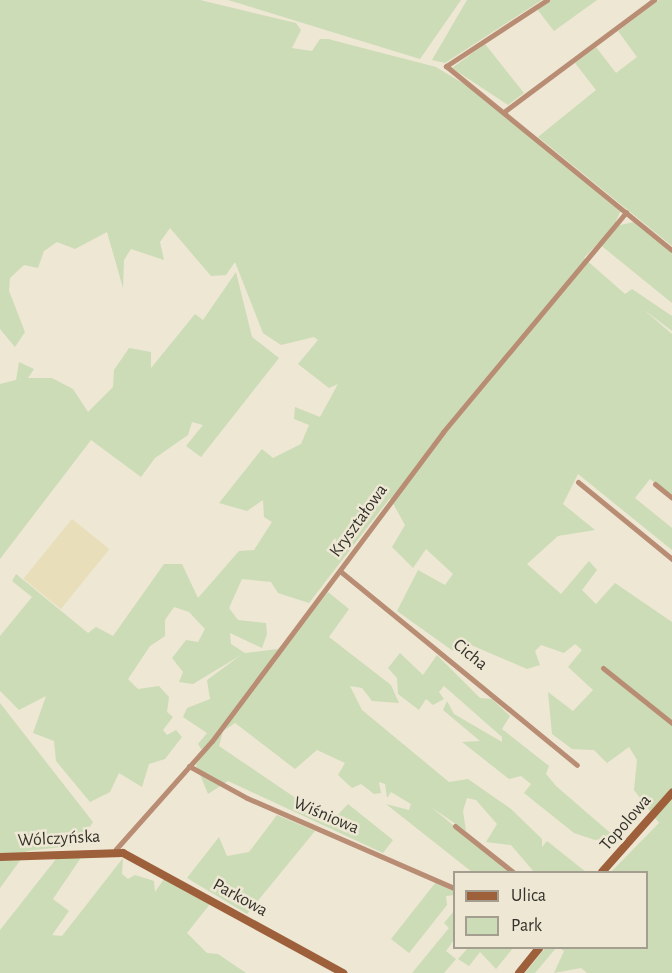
<!DOCTYPE html>
<meta charset="utf-8">
<style>
body{margin:0}
#map{position:relative;width:672px;height:973px;overflow:hidden;background:#ede7d4;font-family:"Alegreya Sans",sans-serif}
div>[style]{position:absolute}
[style*='--x']{left:calc(var(--x)*1px);top:calc(var(--y)*1px);width:calc(var(--w)*1px);rotate:calc(var(--a)*1deg)}
.green>*{inset:0;background:#ccdcb7}
.sand>*{inset:0;background:#e8deb9;transform-origin:0 0}
.street>*{height:5px;margin:-2.5px;padding:0 2.5px;transform-origin:2.5px;border-radius:2.5px;background:#b88d74}
.secondary>*{height:8px;margin:-4px;padding:0 4px;transform-origin:4px;border-radius:4px;background:#9e603b}
span{translate:-50% -50%;white-space:nowrap;text-align:center;line-height:1.15;-webkit-text-stroke:5px #ede7d4;paint-order:stroke}
.street-label{font-size:18px;color:#33312a}
.legend{position:absolute;left:453px;top:871px;width:195px;height:78px;box-sizing:border-box;background:#ede7d4;border:2px solid #a39e90;margin:0;padding:8px 10px;list-style:none;font-size:18px;color:#33312a}
.legend li{display:flex;align-items:center;gap:12px;height:30px}
.legend b{width:30px;border:2px solid #a39e90}
</style>
<div id="map">
<div class="green">
<div style="clip-path:polygon(0 0,200px 0,296px 23px,301px 30px,292px 48px,312px 51px,320px 39px,328px 39px,436px 67px,474px 90px,621px 210px,616px 221px,620px 225px,634px 222px,672px 253px,672px 303px,598px 243px,584px 258px,625px 294px,632px 289px,672px 316px,672px 331px,643px 309px,672px 334px,672px 496px,650px 479px,635px 498px,672px 528px,672px 550px,578px 474px,563px 504px,595px 530px,558px 536px,527px 564px,561px 594px,589px 561px,597px 570px,582px 590px,596px 604px,615px 583px,672px 622px,672px 973px,587px 973px,581px 968px,554px 973px,564px 951px,559px 948px,646px 948px,646px 872px,611px 872px,659px 823px,634px 790px,637px 760px,629px 747px,607px 763px,594px 750px,572px 749px,552px 734px,548px 692px,573px 711px,593px 690px,568px 667px,582px 650px,575px 644px,564px 653px,541px 645px,535px 651px,540px 665px,527px 669px,464px 642px,453px 651px,397px 611px,418px 570px,445px 585px,453px 574px,426px 549px,413px 568px,392px 547px,405px 525px,390px 498px,309px 603px,278px 593px,271px 582px,242px 579px,229px 608px,238px 620px,266px 623px,267px 634px,262px 648px,230px 633px,231px 644px,245px 653px,278px 649px,328px 592px,349px 609px,329px 637px,391px 685px,399px 703px,372px 701px,362px 688px,350px 686px,362px 710px,449px 782px,468px 779px,511px 809px,542px 839px,542px 847px,547px 841px,586px 872px,534px 872px,511px 845px,486px 842px,497px 824px,476px 800px,467px 798px,463px 811px,466px 831px,431px 807px,510px 872px,472px 872px,386px 804px,409px 810px,411px 804px,391px 792px,387px 798px,385px 784px,379px 782px,381px 793px,374px 794px,361px 784px,352px 788px,338px 775px,345px 763px,317px 750px,295px 769px,235px 723px,223px 731px,219px 746px,331px 822px,348px 804px,393px 840px,383px 853px,228px 781px,208px 794px,196px 765px,204px 753px,198px 744px,207px 733px,183px 717px,187px 708px,210px 699px,207px 680px,241px 655px,193px 684px,179px 682px,183px 672px,172px 658px,186px 640px,198px 642px,205px 629px,189px 612px,174px 607px,165px 620px,165px 636px,150px 646px,128px 679px,138px 689px,159px 686px,169px 697px,167px 712px,173px 717px,163px 730px,167px 735px,176px 730px,182px 737px,165px 759px,149px 764px,142px 787px,119px 773px,110px 792px,90px 802px,56px 761px,54px 741px,33px 733px,46px 696px,19px 710px,0 691px,0 636px,32px 597px,12px 581px,16px 574px,88px 633px,96px 627px,113px 636px,164px 564px,182px 564px,198px 598px,239px 551px,254px 550px,272px 522px,264px 517px,263px 500px,247px 511px,219px 503px,262px 449px,273px 458px,301px 444px,309px 425px,294px 419px,295px 407px,320px 417px,338px 384px,329px 388px,298px 364px,318px 340px,314px 337px,281px 345px,263px 333px,235px 262px,226px 275px,211px 276px,170px 228px,160px 242px,164px 260px,131px 249px,124px 260px,123px 288px,107px 232px,75px 249px,57px 242px,44px 251px,38px 268px,24px 265px,10px 278px,9px 291px,25px 332px,15px 347px,0 329px)"></div>
<div style="clip-path:polygon(228px 0,461px 0,420px 59px)"></div>
<div style="clip-path:polygon(467px 0,542px 0,445px 63px,432px 60px)"></div>
<div style="clip-path:polygon(549px 0,597px 0,554px 31px,537px 9px)"></div>
<div style="clip-path:polygon(659px 0,672px 0,672px 246px,538px 137px,596px 90px,575px 63px,596px 47px,616px 73px,637px 57px,618px 31px)"></div>
<div style="clip-path:polygon(485px 44px,524px 93px,508px 105px,452px 68px)"></div>
<div style="clip-path:polygon(236px 272px,252px 337px,279px 358px,201px 457px,186px 446px,203px 425px,192px 422px,188px 435px,155px 458px,141px 477px,91px 440px,0 559px,0 384px,16px 380px,19px 362px,34px 369px,28px 378px,52px 378px,73px 389px,88px 412px,113px 387px,114px 370px,129px 348px,151px 352px,151px 368px,195px 314px,203px 320px)"></div>
<div style="clip-path:polygon(400px 653px,423px 675px,437px 655px,480px 698px,492px 699px,510px 716px,502px 729px,549px 766px,546px 774px,556px 786px,615px 837px,595px 840px,574px 833px,524px 793px,531px 784px,521px 776px,509px 779px,462px 742px,480px 741px,443px 710px,447px 701px,454px 714px,502px 742px,502px 737px,444px 686px,439px 692px,444px 699px,433px 705px,426px 699px,419px 710px,398px 694px,397px 678px,388px 668px)"></div>
<div style="clip-path:polygon(0 703px,93px 822px,78px 845px,27px 851px,0 888px)"></div>
<div style="clip-path:polygon(277px 815px,315px 831px,247px 914px,187px 878px,219px 837px,227px 856px,249px 852px)"></div>
<div style="clip-path:polygon(82px 856px,53px 899px,69px 911px,52px 935px,62px 936px,123px 858px,122px 874px,128px 879px,135px 875px,154px 881px,155px 892px,164px 879px,210px 904px,187px 933px,207px 953px,218px 954px,246px 973px,0 973px,0 930px,56px 859px)"></div>
<div style="clip-path:polygon(436px 882px,454px 890px,454px 895px,446px 896px,447px 905px,409px 953px,391px 939px)"></div>
<div style="clip-path:polygon(454px 911px,454px 940px,446px 951px,456px 959px,444px 973px,412px 973px,449px 928px,444px 923px)"></div>
<div style="clip-path:polygon(468px 948px,513px 948px,496px 969px,480px 952px,469px 966px,458px 959px)"></div>
<div style="clip-path:polygon(545px 948px,556px 948px,535px 973px,525px 973px)"></div>
</div>
<div class="sand">
<div style="left:72px;top:519px;width:48px;height:77px;rotate:39deg"></div>
</div>
<div class="street">
<div style="--x:547;--y:0;--w:121;--a:146.8"></div>
<div style="--x:446;--y:66;--w:291;--a:39.2"></div>
<div style="--x:505;--y:111;--w:186;--a:-36.7"></div>
<div style="--x:578;--y:482;--w:122;--a:39.3"></div>
<div style="--x:655;--y:484;--w:22;--a:39"></div>
<div style="--x:340;--y:571;--w:306;--a:39.3"></div>
<div style="--x:603;--y:668;--w:88;--a:38.6"></div>
<div style="--x:189;--y:766;--w:66;--a:28.9"></div>
<div style="--x:247;--y:798;--w:226;--a:23.5"></div>
<div style="--x:455;--y:826;--w:74;--a:38.4"></div>
<div style="--x:116;--y:849;--w:144;--a:-48.4"></div>
<div style="--x:212;--y:741;--w:386;--a:-53.2"></div>
<div style="--x:443;--y:432;--w:286;--a:-50.2"></div>
</div>
<div class="secondary">
<div style="--x:0;--y:857;--w:123;--a:-1.9"></div>
<div style="--x:123;--y:853;--w:251;--a:28.6"></div>
<div style="--x:602;--y:872;--w:106;--a:-48.5"></div>
<div style="--x:519;--y:973;--w:32;--a:-51"></div>
</div>
<div class="street-label">
<span style="left:359px;top:521px;rotate:-54deg">Kryształowa</span>
<span style="left:470px;top:655px;rotate:39deg">Cicha</span>
<span style="left:326px;top:816px;rotate:23deg">Wiśniowa</span>
<span style="left:626px;top:823px;rotate:-49deg">Topolowa</span>
<span style="left:59px;top:839px;rotate:-3deg">Wólczyńska</span>
<span style="left:240px;top:898px;rotate:29deg">Parkowa</span>
</div>
<ul class="legend">
<li><b style="height:8px;background:#9e603b"></b>Ulica</li>
<li><b style="height:16px;background:#ccdcb7"></b>Park</li>
</ul>
</div>
